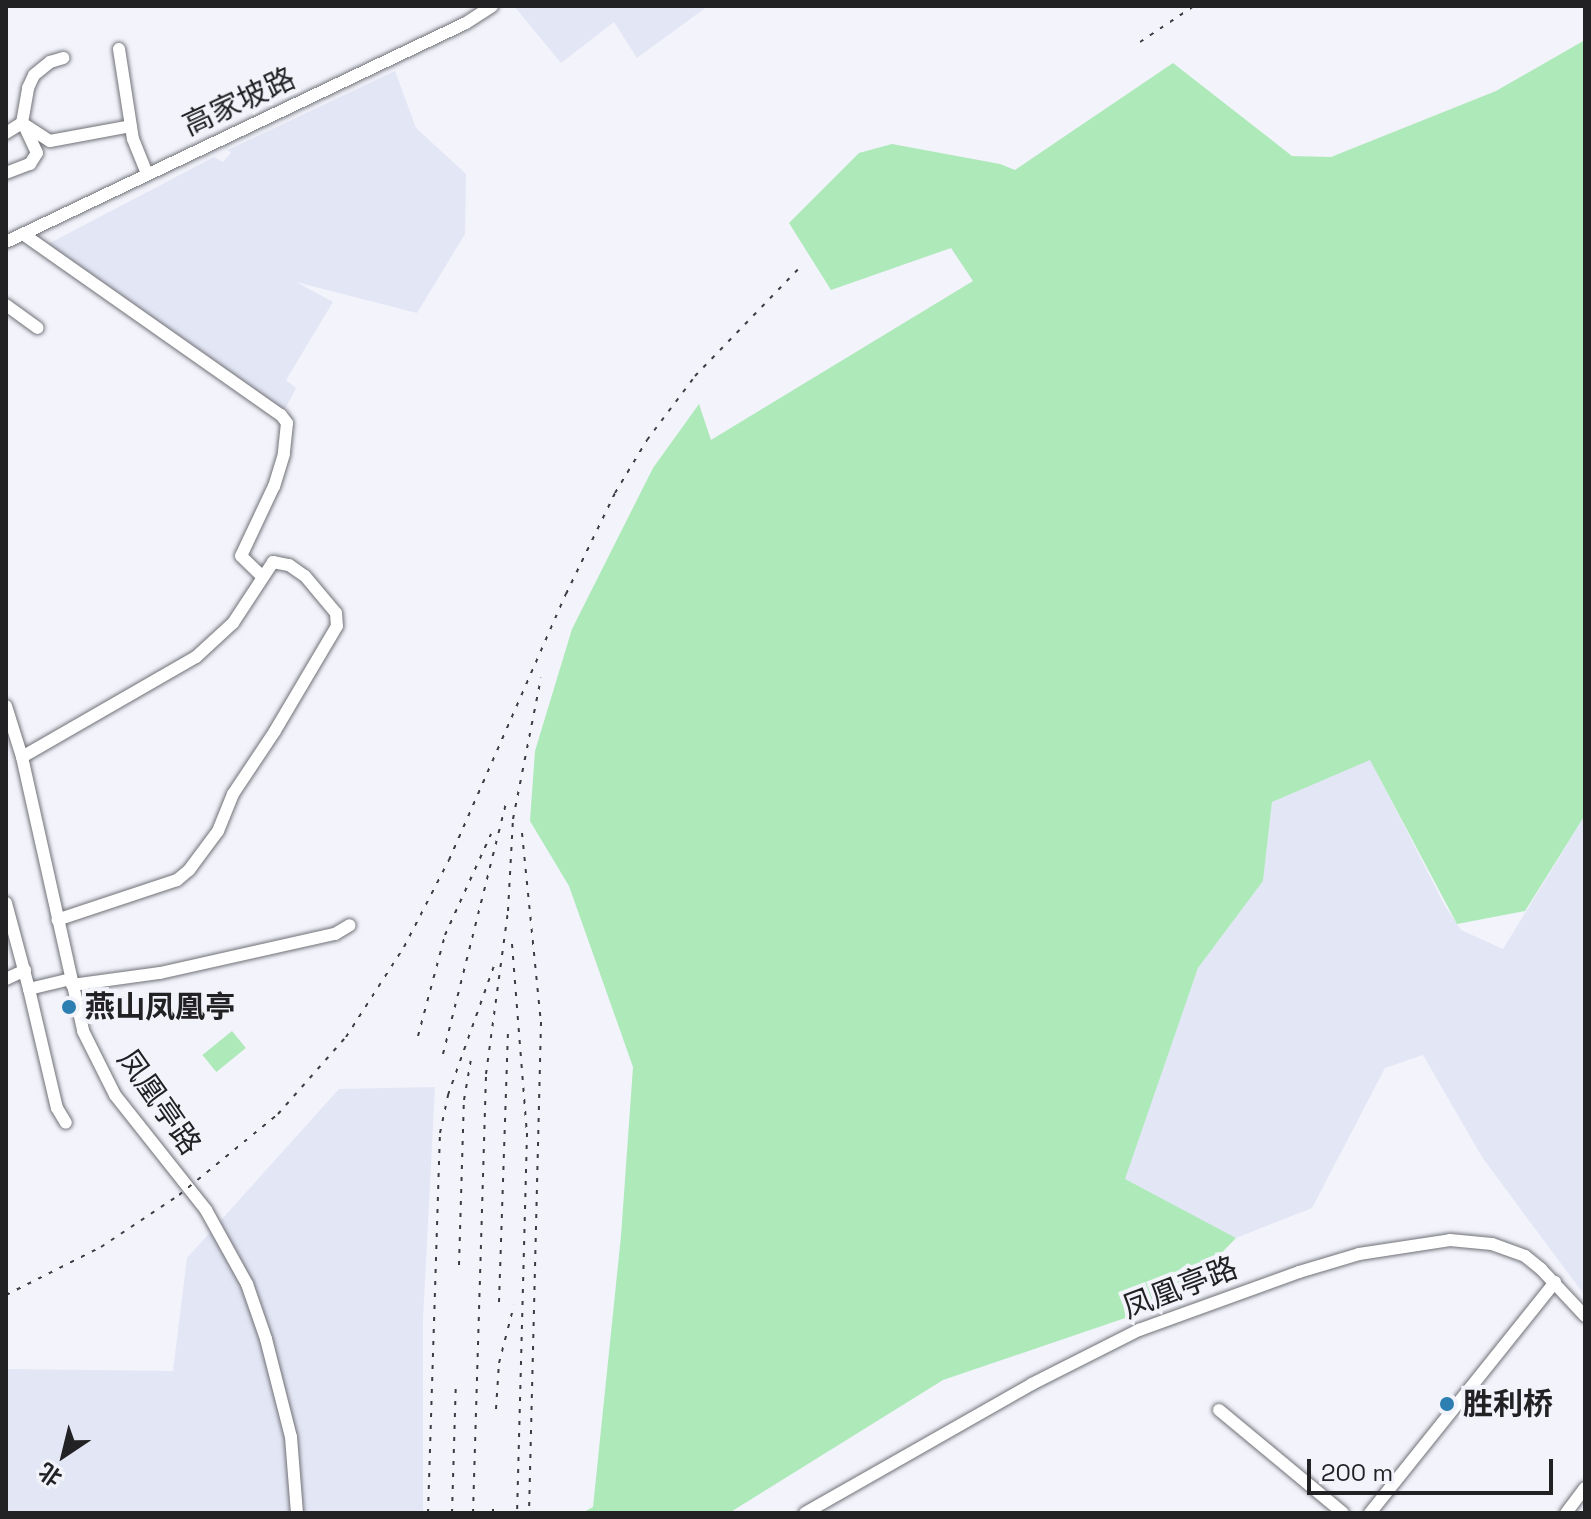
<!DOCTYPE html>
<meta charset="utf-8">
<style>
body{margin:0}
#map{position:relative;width:1591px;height:1519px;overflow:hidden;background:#f2f3fb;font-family:"Space Grotesk","Noto Sans SC",sans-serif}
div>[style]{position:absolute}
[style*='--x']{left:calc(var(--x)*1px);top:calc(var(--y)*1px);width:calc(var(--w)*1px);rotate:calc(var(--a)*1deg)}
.built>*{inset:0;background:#e3e6f5}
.green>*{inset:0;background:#aee9ba;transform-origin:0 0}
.roads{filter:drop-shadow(0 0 2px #707177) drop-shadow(0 0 2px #707177)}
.minor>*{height:12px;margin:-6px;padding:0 6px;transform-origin:6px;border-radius:6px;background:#fff}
.rail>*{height:2px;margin-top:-1px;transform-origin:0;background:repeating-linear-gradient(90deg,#3c3d40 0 4px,transparent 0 12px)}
.dots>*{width:22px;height:22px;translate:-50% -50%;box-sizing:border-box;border:4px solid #f2f3fb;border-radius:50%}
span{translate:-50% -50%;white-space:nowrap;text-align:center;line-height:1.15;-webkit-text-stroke:8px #f2f3fb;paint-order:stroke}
.street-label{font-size:30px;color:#222225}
.poi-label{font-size:30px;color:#222225;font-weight:700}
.left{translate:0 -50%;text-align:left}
.frame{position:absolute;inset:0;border:8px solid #222225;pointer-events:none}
.north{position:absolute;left:24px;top:1415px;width:80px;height:80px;-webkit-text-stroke:6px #f2f3fb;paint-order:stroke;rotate:215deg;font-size:22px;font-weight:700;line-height:32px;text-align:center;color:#222225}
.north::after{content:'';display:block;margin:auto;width:28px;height:36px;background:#222225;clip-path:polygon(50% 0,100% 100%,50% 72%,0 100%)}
.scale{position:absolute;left:1307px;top:1459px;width:246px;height:36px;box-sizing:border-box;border:4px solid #222225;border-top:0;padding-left:10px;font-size:24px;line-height:28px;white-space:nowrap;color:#222225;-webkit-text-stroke:6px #f2f3fb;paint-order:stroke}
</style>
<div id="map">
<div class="built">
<div style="clip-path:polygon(514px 6px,708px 6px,637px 58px,614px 22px,561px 63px)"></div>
<div style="clip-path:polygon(395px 71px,416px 128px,466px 174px,465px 234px,417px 313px,296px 282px,333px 302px,286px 380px,296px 388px,284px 411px,48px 244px,214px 157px,223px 162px,231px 153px,228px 150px)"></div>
<div style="clip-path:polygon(1370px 759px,1445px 906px,1461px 930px,1503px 949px,1585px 815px,1585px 1296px,1482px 1157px,1423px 1055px,1385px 1068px,1312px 1208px,1236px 1238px,1124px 1180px,1198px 968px,1263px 881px,1272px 802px)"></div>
<div style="clip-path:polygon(435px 1087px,423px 1319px,423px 1513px,6px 1513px,6px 1369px,173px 1371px,187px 1258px,339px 1089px)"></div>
</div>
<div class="green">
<div style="clip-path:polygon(1585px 40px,1585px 815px,1525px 911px,1457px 924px,1370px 760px,1272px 802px,1263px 881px,1198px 968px,1125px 1179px,1236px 1238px,1175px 1301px,943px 1380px,729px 1513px,582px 1513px,593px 1507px,621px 1236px,633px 1067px,569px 886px,530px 821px,535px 751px,572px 629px,653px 468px,699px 404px,711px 440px,973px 281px,951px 248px,831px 290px,789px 223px,859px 153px,892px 144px,1000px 164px,1015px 170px,1173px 63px,1292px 156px,1331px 157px,1496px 91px)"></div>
<div style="left:232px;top:1031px;width:22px;height:38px;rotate:51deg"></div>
</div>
<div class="roads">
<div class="minor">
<div style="--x:119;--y:49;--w:91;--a:81.2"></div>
<div style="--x:133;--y:139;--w:37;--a:68"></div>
<div style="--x:22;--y:123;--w:33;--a:33"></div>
<div style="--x:50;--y:141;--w:82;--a:-10.5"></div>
<div style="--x:6;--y:133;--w:19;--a:-32"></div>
<div style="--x:22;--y:123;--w:36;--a:-80"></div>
<div style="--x:28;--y:88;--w:14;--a:-65"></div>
<div style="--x:34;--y:75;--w:21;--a:-39"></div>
<div style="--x:50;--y:62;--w:14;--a:-17"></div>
<div style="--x:6;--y:173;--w:26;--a:-21"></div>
<div style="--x:30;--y:164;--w:13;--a:-58"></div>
<div style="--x:37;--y:153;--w:31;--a:-115"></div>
<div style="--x:23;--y:234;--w:315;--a:35.1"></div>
<div style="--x:281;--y:415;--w:10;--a:53"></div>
<div style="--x:287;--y:423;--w:31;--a:96"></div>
<div style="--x:284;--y:454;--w:34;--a:107"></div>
<div style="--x:274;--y:486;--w:77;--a:115.2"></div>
<div style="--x:241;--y:556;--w:29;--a:44"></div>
<div style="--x:6;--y:242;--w:509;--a:-25.46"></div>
<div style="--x:466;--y:23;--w:31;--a:-33"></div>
<div style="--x:6;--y:305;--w:39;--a:36"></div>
<div style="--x:6;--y:706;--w:53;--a:72.6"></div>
<div style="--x:22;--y:757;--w:281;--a:77.4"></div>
<div style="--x:83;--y:1031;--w:72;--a:63.4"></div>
<div style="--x:115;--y:1095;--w:147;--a:51.6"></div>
<div style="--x:206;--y:1210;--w:85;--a:61"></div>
<div style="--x:247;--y:1284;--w:58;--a:70.9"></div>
<div style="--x:266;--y:1339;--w:101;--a:75.7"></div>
<div style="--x:291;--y:1437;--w:76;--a:85.5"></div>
<div style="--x:22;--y:757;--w:201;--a:-29.9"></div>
<div style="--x:196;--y:657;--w:50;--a:-42.6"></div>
<div style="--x:233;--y:623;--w:73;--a:-56.7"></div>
<div style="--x:273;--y:562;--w:16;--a:11"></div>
<div style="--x:289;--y:565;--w:19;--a:35"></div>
<div style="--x:305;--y:576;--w:48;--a:50"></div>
<div style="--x:336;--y:613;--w:13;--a:86"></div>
<div style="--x:337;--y:626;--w:122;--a:120.6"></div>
<div style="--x:275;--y:731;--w:76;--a:123.7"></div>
<div style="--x:233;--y:794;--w:40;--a:112"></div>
<div style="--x:218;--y:831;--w:49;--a:126.6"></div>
<div style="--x:189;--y:870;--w:16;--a:140"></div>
<div style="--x:177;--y:880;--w:126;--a:161.6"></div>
<div style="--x:6;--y:903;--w:89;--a:75"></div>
<div style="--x:29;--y:989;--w:43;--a:-13.4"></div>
<div style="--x:6;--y:979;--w:21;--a:-25"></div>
<div style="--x:72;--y:985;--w:89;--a:-7.8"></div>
<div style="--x:160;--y:973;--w:179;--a:-12.6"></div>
<div style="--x:335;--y:934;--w:17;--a:-31"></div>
<div style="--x:29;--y:989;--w:122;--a:76.8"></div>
<div style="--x:57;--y:1108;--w:17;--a:59"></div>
<div style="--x:1219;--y:1410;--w:161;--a:39.7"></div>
<div style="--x:805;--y:1513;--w:261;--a:-29.6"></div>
<div style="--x:1032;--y:1384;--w:120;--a:-26.8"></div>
<div style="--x:1139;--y:1330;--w:170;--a:-19.9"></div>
<div style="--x:1299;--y:1272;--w:63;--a:-16.7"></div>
<div style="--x:1359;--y:1254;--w:92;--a:-8.7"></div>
<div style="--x:1450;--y:1240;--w:42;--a:5.4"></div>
<div style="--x:1492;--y:1244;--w:35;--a:20"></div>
<div style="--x:1525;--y:1256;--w:21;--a:39"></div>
<div style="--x:1541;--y:1269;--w:64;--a:46.9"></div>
<div style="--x:1370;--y:1513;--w:296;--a:-51.3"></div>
<div style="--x:1566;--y:1513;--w:31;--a:-53"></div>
</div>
</div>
<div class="rail">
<div style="--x:1140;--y:42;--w:65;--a:-33.7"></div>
<div style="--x:522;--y:833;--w:190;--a:84.3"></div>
<div style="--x:541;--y:1022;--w:491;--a:91.4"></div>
<div style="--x:512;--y:944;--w:190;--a:85.5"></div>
<div style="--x:527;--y:1133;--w:378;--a:91.5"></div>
<div style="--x:418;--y:1036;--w:105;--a:-75"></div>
<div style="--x:445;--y:935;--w:111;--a:-65.5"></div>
<div style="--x:443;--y:1054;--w:263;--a:-75.9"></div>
<div style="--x:459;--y:1265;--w:165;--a:-88.3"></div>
<div style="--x:464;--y:1100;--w:42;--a:-80.3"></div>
<div style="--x:6;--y:1295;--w:106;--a:-26.8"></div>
<div style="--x:101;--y:1247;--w:94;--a:-33.7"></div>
<div style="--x:179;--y:1195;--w:128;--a:-39.3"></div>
<div style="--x:278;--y:1114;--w:103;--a:-48.6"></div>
<div style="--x:346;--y:1037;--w:107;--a:-57.2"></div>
<div style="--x:404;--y:947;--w:98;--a:-62.7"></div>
<div style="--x:449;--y:860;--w:291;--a:-66.3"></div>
<div style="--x:566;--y:594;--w:112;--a:-64.1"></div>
<div style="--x:615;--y:493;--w:62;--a:-58.9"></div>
<div style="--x:647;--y:440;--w:80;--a:-53.1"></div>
<div style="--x:695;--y:376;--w:156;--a:-46"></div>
<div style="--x:499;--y:1302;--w:275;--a:-88.1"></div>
<div style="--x:496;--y:1409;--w:46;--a:-86.3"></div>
<div style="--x:499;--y:1363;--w:60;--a:-75.5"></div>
<div style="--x:428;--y:1513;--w:380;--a:-88.2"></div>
<div style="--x:440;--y:1133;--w:39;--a:-78"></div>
<div style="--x:448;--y:1095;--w:137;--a:-70.4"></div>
<div style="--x:452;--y:1513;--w:132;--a:-88.3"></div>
<div style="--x:473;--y:1513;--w:439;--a:-88.3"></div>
<div style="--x:486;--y:1074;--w:164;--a:-82.3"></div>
<div style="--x:508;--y:911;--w:92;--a:-86.9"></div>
<div style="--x:513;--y:819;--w:144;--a:-78.8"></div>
<div style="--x:493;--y:1513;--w:7;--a:-90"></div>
</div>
<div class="dots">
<div style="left:69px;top:1007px;background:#2c7fb0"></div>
<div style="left:1447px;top:1404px;background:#2c7fb0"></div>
</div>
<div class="street-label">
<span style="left:239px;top:102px;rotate:-25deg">高家坡路</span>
<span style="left:159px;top:1102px;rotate:55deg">凤凰亭路</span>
<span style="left:1180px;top:1288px;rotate:-21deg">凤凰亭路</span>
</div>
<div class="poi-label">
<span class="left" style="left:85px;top:1007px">燕山凤凰亭</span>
<span class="left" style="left:1463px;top:1404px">胜利桥</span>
</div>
<div class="frame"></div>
<div class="north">北</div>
<div class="scale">200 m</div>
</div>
